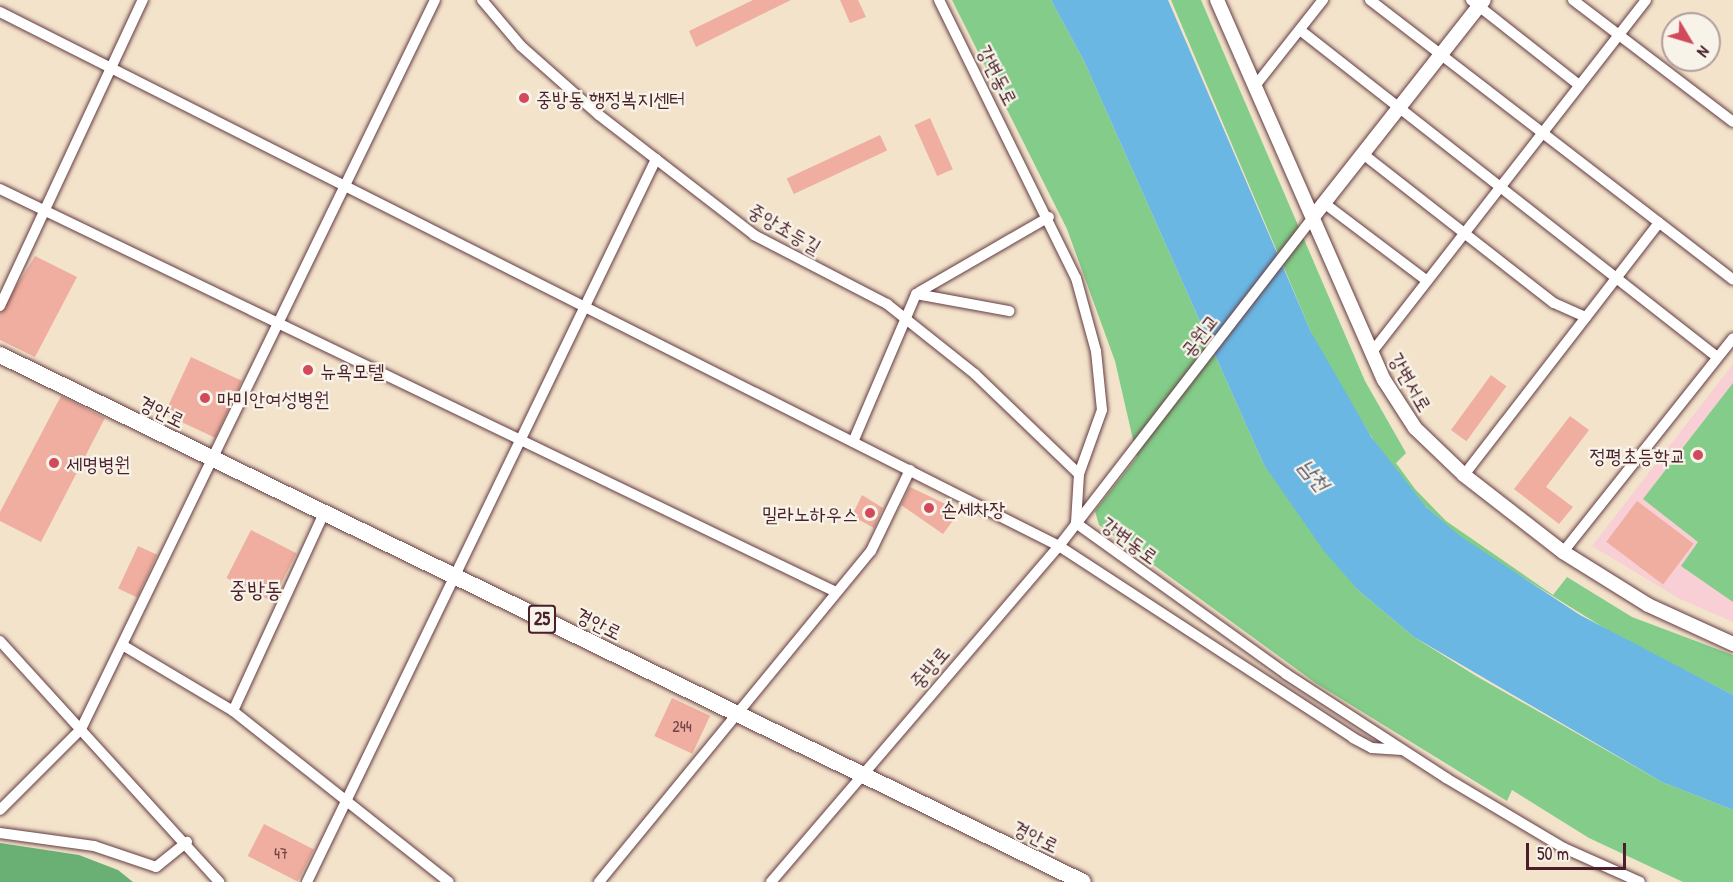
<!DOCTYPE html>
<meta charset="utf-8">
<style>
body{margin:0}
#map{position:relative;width:1733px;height:882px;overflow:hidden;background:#f4e3cb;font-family:"Patrick Hand","Poor Story",sans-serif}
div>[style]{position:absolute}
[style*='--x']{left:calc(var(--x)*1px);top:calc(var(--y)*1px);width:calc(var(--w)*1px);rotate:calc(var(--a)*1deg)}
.built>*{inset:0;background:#f7cfd4}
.green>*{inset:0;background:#83cc89}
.forest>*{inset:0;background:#6ab075}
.water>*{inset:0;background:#6ab7e4}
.building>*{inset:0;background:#efae9f;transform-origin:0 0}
.roads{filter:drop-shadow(0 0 2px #643c43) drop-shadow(0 0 2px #643c43)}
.minor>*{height:10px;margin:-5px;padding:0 5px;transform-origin:5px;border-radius:5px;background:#fff}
.tertiary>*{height:14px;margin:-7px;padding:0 7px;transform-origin:7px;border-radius:7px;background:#fff}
.primary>*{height:16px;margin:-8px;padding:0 8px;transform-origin:8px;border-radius:8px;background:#fff}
.dots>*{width:16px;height:16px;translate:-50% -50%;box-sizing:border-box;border:3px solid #f7f3e8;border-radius:50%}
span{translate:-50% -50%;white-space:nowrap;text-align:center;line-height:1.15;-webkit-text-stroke:4.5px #f7f3e8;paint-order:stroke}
.number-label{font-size:16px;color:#734348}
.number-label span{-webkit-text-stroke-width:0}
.shield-label span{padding:2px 4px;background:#f7f3e8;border:2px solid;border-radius:4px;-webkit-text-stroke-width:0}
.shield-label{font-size:18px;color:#4a1f2b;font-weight:700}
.street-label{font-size:20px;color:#4a1f2b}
.poi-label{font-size:20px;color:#4a1f2b}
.left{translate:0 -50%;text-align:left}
.right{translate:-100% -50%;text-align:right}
.water-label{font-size:21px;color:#55546c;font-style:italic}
.quarter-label{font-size:22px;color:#4a1f2b}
.north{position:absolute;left:1661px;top:12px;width:60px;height:60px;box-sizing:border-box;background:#f7f3e8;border:2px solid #b29e9c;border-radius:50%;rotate:128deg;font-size:16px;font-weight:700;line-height:24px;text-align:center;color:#4a1f2b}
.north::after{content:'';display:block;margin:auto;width:21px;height:27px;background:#d1495b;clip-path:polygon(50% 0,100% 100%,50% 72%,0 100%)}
.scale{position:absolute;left:1526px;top:843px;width:100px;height:27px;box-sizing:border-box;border:3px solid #4a1f2b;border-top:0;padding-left:8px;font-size:18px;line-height:21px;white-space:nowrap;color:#4a1f2b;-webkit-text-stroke:4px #f7f3e8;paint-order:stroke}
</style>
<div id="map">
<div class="built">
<div style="clip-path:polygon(1733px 364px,1733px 622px,1680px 599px,1592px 546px)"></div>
</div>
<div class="green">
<div style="clip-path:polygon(952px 0,1051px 0,1084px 61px,1264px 465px,1358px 590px,1414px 637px,1476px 676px,1662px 782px,1733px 810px,1733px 882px,1683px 882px,1589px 838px,1512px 790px,1507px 801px,1317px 684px,1099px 525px,1095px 511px,1137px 457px,1115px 361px,1067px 229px)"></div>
<div style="clip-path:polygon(1171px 0,1201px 0,1365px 381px,1406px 453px,1396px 463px,1415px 489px,1446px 521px,1553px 595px,1567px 577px,1632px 617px,1733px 655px,1733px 695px,1614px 634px,1464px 541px,1424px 505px,1379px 449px,1319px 351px)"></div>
<div style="clip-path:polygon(1733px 383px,1733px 602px,1681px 566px,1698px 542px,1643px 499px)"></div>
</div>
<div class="forest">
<div style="clip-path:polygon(0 843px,79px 855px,118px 870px,133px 882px,0 882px)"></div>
</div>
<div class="water">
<div style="clip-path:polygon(1051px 0,1168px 0,1311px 332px,1372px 438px,1426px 507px,1460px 536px,1580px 615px,1733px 695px,1733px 810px,1662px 782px,1414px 637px,1358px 590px,1324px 551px,1264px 465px,1084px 61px)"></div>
</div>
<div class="building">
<div style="clip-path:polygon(753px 0,791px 0,696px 47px,689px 31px)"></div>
<div style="clip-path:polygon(840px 0,858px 0,866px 17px,850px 23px)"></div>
<div style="left:930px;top:118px;width:56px;height:17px;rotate:66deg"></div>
<div style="left:880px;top:135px;width:17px;height:103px;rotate:65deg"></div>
<div style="clip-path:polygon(35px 256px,77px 277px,35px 357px,0 340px,0 313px)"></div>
<div style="left:191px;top:357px;width:56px;height:63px;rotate:25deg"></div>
<div style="left:1491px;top:375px;width:19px;height:68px;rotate:36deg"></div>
<div style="clip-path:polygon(61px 396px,105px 418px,41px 542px,0 521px,0 512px)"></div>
<div style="clip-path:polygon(1570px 416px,1589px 430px,1546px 487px,1573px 507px,1559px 524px,1514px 489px)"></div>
<div style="clip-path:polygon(910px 487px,960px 511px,943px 534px,901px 505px)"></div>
<div style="clip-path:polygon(862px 495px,883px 508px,874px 528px,852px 516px)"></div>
<div style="left:1637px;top:501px;width:71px;height:51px;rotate:37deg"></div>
<div style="left:251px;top:530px;width:51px;height:54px;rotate:27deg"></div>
<div style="left:138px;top:546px;width:21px;height:47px;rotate:25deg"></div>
<div style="left:672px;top:698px;width:42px;height:42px;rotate:25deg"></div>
<div style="left:264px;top:824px;width:56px;height:36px;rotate:27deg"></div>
</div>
<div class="roads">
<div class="minor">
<div style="--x:482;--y:0;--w:60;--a:49.7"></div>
<div style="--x:521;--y:46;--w:104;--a:41.5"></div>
<div style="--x:599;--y:115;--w:196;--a:37.7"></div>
<div style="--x:754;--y:235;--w:150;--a:27.4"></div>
<div style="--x:887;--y:304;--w:112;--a:38.5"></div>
<div style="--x:975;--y:374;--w:144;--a:43.9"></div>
<div style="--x:939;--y:0;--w:310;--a:63.8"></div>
<div style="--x:1076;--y:278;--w:76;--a:74.7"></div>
<div style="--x:1096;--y:351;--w:59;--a:84.2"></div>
<div style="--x:1102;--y:410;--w:68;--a:109.8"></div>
<div style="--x:1079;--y:474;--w:49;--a:93.5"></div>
<div style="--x:1076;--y:523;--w:259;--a:35.7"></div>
<div style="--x:1286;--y:674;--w:191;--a:33"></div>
<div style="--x:1446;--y:778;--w:137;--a:30.7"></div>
<div style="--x:1564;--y:848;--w:83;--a:24.1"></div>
<div style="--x:1370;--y:0;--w:458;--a:37.6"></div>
<div style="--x:1471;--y:0;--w:137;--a:38.2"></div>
<div style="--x:1573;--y:0;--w:201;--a:37.3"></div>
<div style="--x:0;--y:12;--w:1186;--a:26.76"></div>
<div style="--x:1059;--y:546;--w:351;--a:33.1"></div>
<div style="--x:1353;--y:738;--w:21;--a:28"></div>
<div style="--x:1372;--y:748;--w:30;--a:4"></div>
<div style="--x:1300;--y:30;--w:530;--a:38.1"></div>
<div style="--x:1255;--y:86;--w:110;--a:-51.7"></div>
<div style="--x:1363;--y:154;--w:242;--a:38"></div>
<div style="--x:1554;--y:303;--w:35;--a:24"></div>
<div style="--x:0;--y:189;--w:928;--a:25.74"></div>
<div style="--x:1324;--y:203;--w:129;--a:37.1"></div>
<div style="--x:919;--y:292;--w:150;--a:-30"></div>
<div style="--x:0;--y:306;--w:338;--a:-65"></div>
<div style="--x:1372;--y:352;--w:446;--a:-52.1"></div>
<div style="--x:853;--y:442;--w:161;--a:-66.9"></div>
<div style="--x:916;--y:294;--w:95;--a:10.4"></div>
<div style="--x:1464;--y:475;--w:319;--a:-52.3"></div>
<div style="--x:1563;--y:552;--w:273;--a:-51.5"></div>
<div style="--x:0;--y:641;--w:326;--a:47.7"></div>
<div style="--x:124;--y:646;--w:127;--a:30.8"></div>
<div style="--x:233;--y:711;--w:275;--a:38.4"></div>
<div style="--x:233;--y:711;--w:218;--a:-65.3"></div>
<div style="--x:0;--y:810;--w:115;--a:-45"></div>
<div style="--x:81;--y:729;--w:810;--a:-64.1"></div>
<div style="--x:0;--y:833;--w:95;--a:7.9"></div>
<div style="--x:94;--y:846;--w:65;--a:18.7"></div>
<div style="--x:156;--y:867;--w:40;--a:-39"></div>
<div style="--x:307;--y:882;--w:803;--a:-64.23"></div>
<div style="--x:599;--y:882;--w:428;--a:-50.6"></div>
<div style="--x:871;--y:551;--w:90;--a:-64.3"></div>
<div style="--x:771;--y:882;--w:443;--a:-49.4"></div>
<div style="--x:1059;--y:546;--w:416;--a:-52.3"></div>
</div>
<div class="tertiary">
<div style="--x:1217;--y:0;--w:415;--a:66.3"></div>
<div style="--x:1384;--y:380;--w:57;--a:57.1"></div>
<div style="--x:1415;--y:428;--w:68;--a:43.8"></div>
<div style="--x:1464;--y:475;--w:125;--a:37.9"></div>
<div style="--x:1563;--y:552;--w:100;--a:31.9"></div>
<div style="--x:1648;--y:605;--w:94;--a:24.6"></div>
<div style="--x:1313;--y:217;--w:276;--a:-51.8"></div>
</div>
<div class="primary">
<div style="--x:0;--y:355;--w:1204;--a:25.95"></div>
</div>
</div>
<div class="dots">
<div style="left:524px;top:98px;background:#d1495b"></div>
<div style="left:308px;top:370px;background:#d1495b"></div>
<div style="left:205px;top:398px;background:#d1495b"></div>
<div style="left:1698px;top:455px;background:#d1495b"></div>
<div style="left:54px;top:463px;background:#d1495b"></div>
<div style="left:929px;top:508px;background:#d1495b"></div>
<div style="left:870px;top:513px;background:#d1495b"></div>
</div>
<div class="number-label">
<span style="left:682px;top:726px">244</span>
<span style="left:281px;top:853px">47</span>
</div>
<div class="shield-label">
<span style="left:542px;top:619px">25</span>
</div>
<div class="street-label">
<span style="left:998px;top:75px;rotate:63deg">강변동로</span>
<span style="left:785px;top:228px;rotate:30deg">중앙초등길</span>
<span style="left:1199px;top:335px;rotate:-52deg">공원교</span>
<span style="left:1411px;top:382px;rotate:60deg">강변서로</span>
<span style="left:162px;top:411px;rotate:26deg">경안로</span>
<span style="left:1130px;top:540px;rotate:36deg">강변동로</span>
<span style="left:599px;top:623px;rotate:26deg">경안로</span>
<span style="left:929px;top:667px;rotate:-49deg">중방로</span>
<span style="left:1036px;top:836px;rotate:26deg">경안로</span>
</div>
<div class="poi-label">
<span class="left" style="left:536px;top:98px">중방동 행정복지센터</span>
<span class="left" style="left:320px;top:370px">뉴욕모텔</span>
<span class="left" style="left:217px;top:398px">마미안여성병원</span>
<span class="right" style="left:1686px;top:455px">정평초등학교</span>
<span class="left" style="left:66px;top:463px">세명병원</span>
<span class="left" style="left:941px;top:508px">손세차장</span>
<span class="right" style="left:858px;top:513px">밀라노하우스</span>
</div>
<div class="water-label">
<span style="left:1314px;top:475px;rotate:51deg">남천</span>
</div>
<div class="quarter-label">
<span style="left:256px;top:590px">중방동</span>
</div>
<div class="north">N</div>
<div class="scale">50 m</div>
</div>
